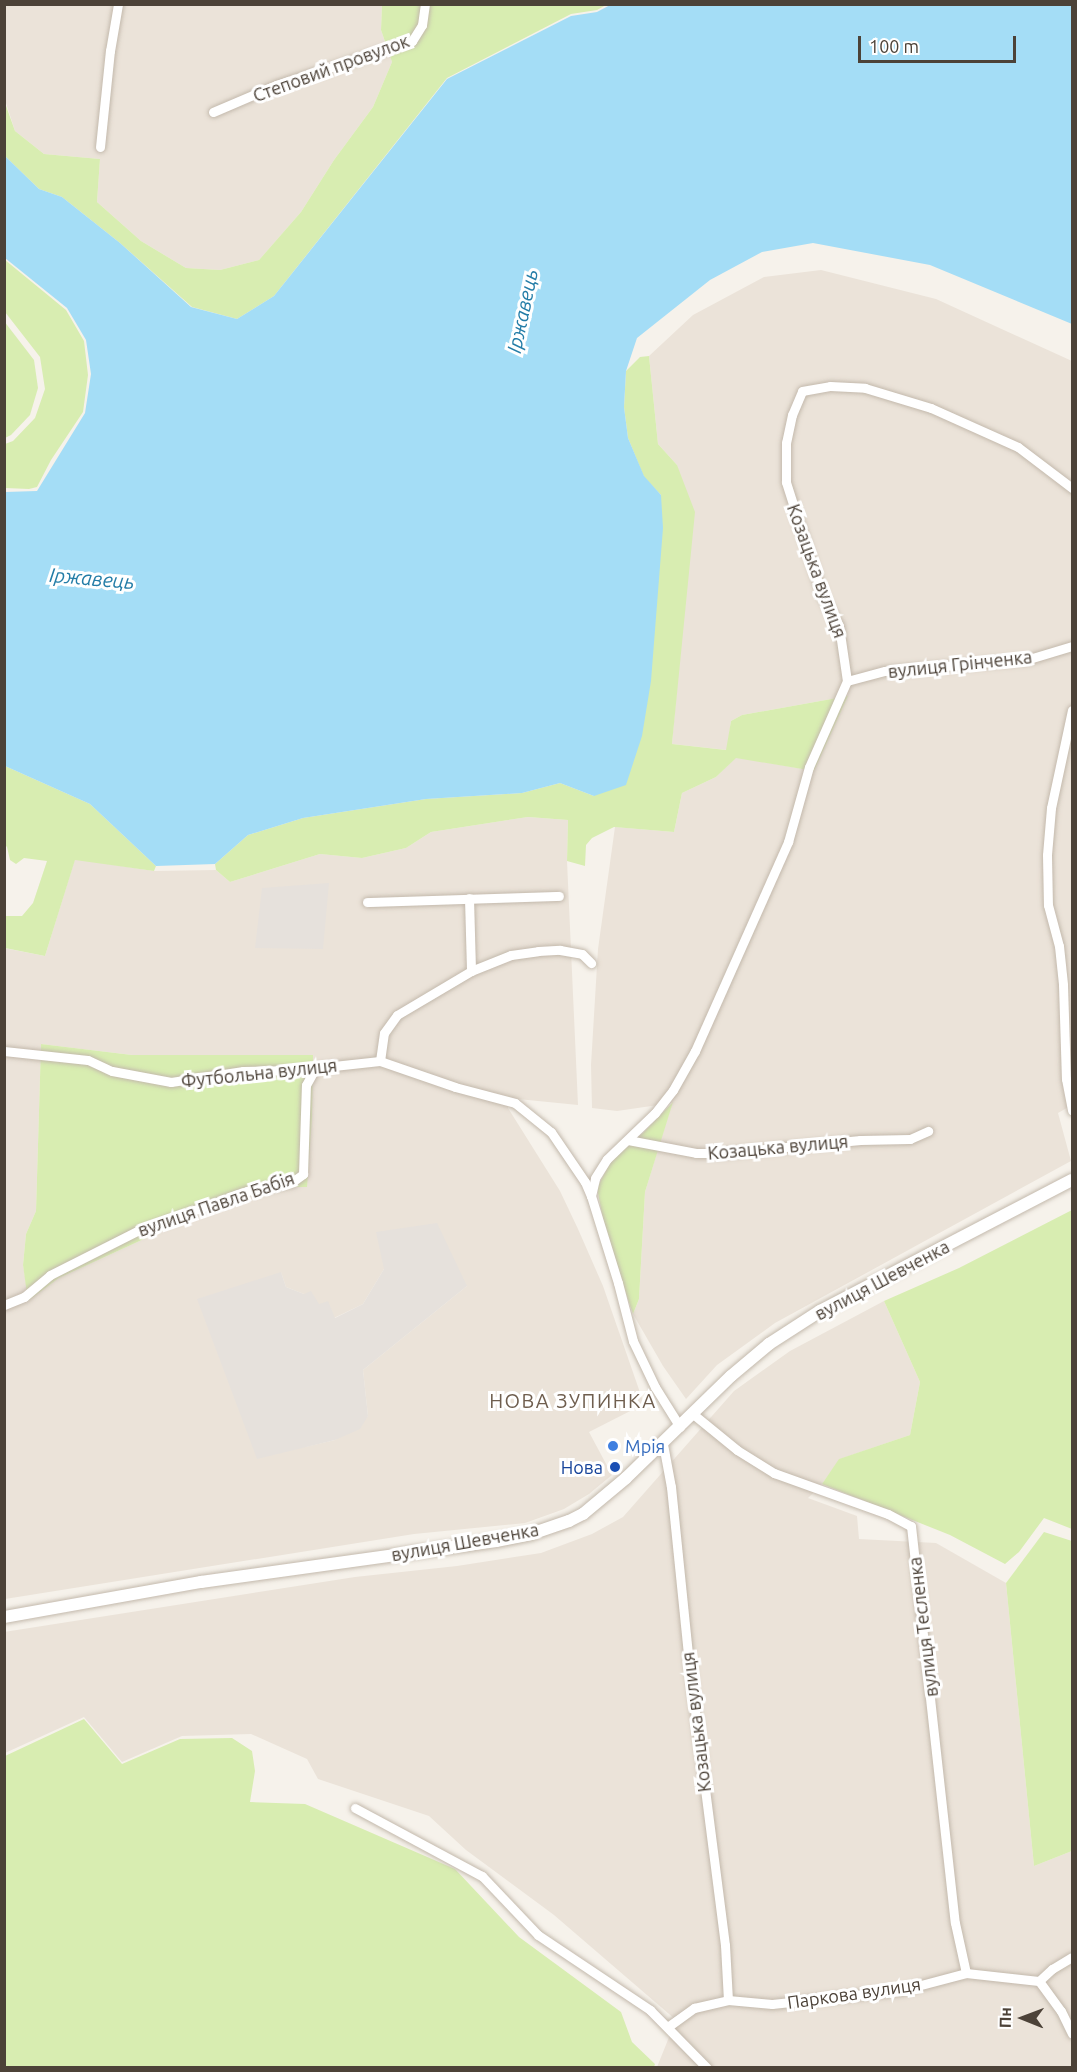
<!DOCTYPE html>
<meta charset="utf-8">
<style>
body{margin:0}
#map{position:relative;width:1077px;height:2072px;overflow:hidden;background:#f6f2eb;font-family:Ubuntu,sans-serif}
div>[style]{position:absolute}
[style*='--x']{left:calc(var(--x)*1px);top:calc(var(--y)*1px);width:calc(var(--w)*1px);rotate:calc(var(--a)*1deg)}
.residential>*{inset:0;background:#ebe3d9}
.industrial>*{inset:0;background:#e6e1dc}
.green>*{inset:0;background:#d8edb1}
.water>*{inset:0;background:#a4ddf6}
.roads{filter:drop-shadow(0 0 2px #c3b9ac) drop-shadow(0 0 2px #c3b9ac)}
.minor>*{height:9px;margin:-4.5px;padding:0 4.5px;transform-origin:4.5px;border-radius:4.5px;background:#fff}
.tertiary>*{height:12px;margin:-6px;padding:0 6px;transform-origin:6px;border-radius:6px;background:#fff}
.dots>*{width:16px;height:16px;translate:-50% -50%;box-sizing:border-box;border:3px solid #fff;border-radius:50%}
span{translate:-50% -50%;white-space:nowrap;text-align:center;line-height:1.15;-webkit-text-stroke:6px #fff;paint-order:stroke}
.street-label{font-size:18px;color:#4c4238}
.shop-label{font-size:18px;color:#366cbe}
.left{translate:0 -50%;text-align:left}
.transit-label{font-size:18px;color:#164399}
.right{translate:-100% -50%;text-align:right}
.water-label{font-size:20px;color:#247da7;font-style:italic}
.neighbourhood-label{font-size:20px;color:#6f5e4e;letter-spacing:1.5px}
.frame{position:absolute;inset:0;border:6px solid #4c4238;pointer-events:none}
.north{position:absolute;left:993px;top:1988px;width:60px;height:60px;-webkit-text-stroke:4px #fff;paint-order:stroke;rotate:271deg;font-size:16px;font-weight:700;line-height:24px;text-align:center;color:#4c4238}
.north::after{content:'';display:block;margin:auto;width:21px;height:27px;background:#4c4238;clip-path:polygon(50% 0,100% 100%,50% 72%,0 100%)}
.scale{position:absolute;left:858px;top:36px;width:158px;height:27px;box-sizing:border-box;border:3px solid #4c4238;border-top:0;padding-left:8px;font-size:18px;line-height:21px;white-space:nowrap;color:#4c4238;-webkit-text-stroke:4px #fff;paint-order:stroke}
</style>
<div id="map">
<div class="residential">
<div style="clip-path:polygon(4px 5px,382px 5px,381px 30px,392px 62px,373px 107px,334px 160px,301px 212px,259px 260px,220px 270px,186px 268px,141px 241px,97px 202px,100px 159px,44px 154px,15px 131px,5px 100px)"></div>
<div style="clip-path:polygon(821px 270px,936px 299px,1072px 361px,1072px 1105px,1058px 1113px,1071px 1161px,775px 1323px,717px 1365px,686px 1399px,663px 1366px,633px 1314px,639px 1299px,645px 1192px,672px 1103px,617px 1111px,592px 1108px,591px 1065px,598px 949px,615px 827px,674px 832px,682px 793px,716px 777px,736px 757px,814px 771px,848px 696px,742px 715px,731px 721px,727px 750px,672px 744px,682px 630px,677px 465px,658px 444px,649px 356px,693px 315px,764px 277px)"></div>
<div style="clip-path:polygon(evenodd,528px 817px,568px 820px,567px 861px,578px 1105px,508px 1098px,508px 1108px,560px 1191px,578px 1229px,603px 1286px,644px 1404px,589px 1432px,612px 1475px,589px 1494px,564px 1509px,525px 1523px,414px 1534px,5px 1599px,4px 948px,45px 956px,75px 859px,154px 871px,216px 870px,230px 882px,320px 854px,362px 858px,406px 848px,431px 832px,528px 817px,41px 1044px,132px 1055px,253px 1057px,312px 1118px,306px 1187px,291px 1187px,251px 1195px,194px 1216px,59px 1278px,29px 1300px,23px 1265px,26px 1234px,36px 1211px,41px 1044px,528px 817px,384px 1269px,467px 1286px,363px 1370px,368px 1416px,335px 1440px,305px 1447px,281px 1272px,286px 1287px,304px 1294px,334px 1318px,363px 1304px,384px 1269px)"></div>
<div style="clip-path:polygon(884px 1301px,920px 1382px,910px 1435px,840px 1459px,822px 1484px,808px 1498px,857px 1516px,859px 1539px,936px 1543px,1006px 1583px,1034px 1866px,1072px 1851px,1072px 2067px,657px 2067px,676px 2020px,554px 1915px,466px 1850px,429px 1816px,318px 1779px,307px 1759px,251px 1734px,182px 1736px,122px 1762px,84px 1717px,5px 1753px,4px 1632px,355px 1577px,457px 1566px,541px 1553px,592px 1534px,623px 1517px,734px 1391px,790px 1351px)"></div>
</div>
<div class="industrial">
<div style="clip-path:polygon(329px 883px,323px 949px,255px 948px,262px 888px)"></div>
<div style="clip-path:polygon(437px 1223px,467px 1286px,363px 1370px,368px 1416px,360px 1429px,335px 1440px,257px 1459px,197px 1299px,281px 1272px,286px 1287px,304px 1294px,311px 1291px,319px 1304px,328px 1301px,335px 1318px,363px 1304px,384px 1269px,376px 1232px)"></div>
</div>
<div class="green">
<div style="clip-path:polygon(382px 5px,606px 5px,597px 10px,571px 14px,447px 78px,274px 296px,237px 319px,192px 307px,120px 243px,62px 197px,39px 189px,5px 156px,4px 100px,15px 131px,44px 154px,100px 159px,97px 202px,141px 241px,186px 268px,220px 270px,259px 260px,301px 212px,334px 160px,373px 107px,392px 62px,381px 30px)"></div>
<div style="clip-path:polygon(5px 260px,66px 310px,84px 341px,88px 375px,83px 412px,51px 460px,37px 487px,29px 489px,5px 488px,5px 444px,13px 441px,35px 418px,45px 389px,40px 357px,5px 312px)"></div>
<div style="clip-path:polygon(4px 321px,34px 360px,38px 388px,30px 415px,11px 435px,5px 438px)"></div>
<div style="clip-path:polygon(649px 356px,658px 444px,677px 465px,695px 512px,672px 744px,726px 750px,731px 721px,742px 715px,848px 696px,814px 771px,736px 758px,716px 777px,682px 793px,674px 832px,614px 827px,592px 838px,586px 845px,585px 866px,567px 861px,568px 820px,528px 817px,431px 832px,406px 848px,362px 858px,320px 854px,230px 882px,216px 870px,215px 864px,248px 835px,303px 818px,426px 799px,522px 793px,560px 783px,594px 796px,661px 495px,644px 477px,628px 438px,624px 407px,626px 371px,640px 357px)"></div>
<div style="clip-path:polygon(5px 766px,90px 804px,156px 866px,154px 871px,75px 860px,45px 956px,5px 948px,4px 916px,22px 916px,33px 903px,47px 861px,24px 858px,16px 864px,10px 860px,7px 847px,5px 845px)"></div>
<div style="clip-path:polygon(41px 1044px,132px 1055px,313px 1055px,312px 1118px,307px 1187px,291px 1187px,251px 1195px,194px 1216px,59px 1278px,28px 1301px,23px 1265px,26px 1234px,36px 1211px)"></div>
<div style="clip-path:polygon(673px 1102px,645px 1192px,639px 1299px,633px 1314px,606px 1235px,597px 1188px,613px 1157px,643px 1133px)"></div>
<div style="clip-path:polygon(1072px 1210px,1072px 1529px,1044px 1518px,1019px 1552px,1005px 1564px,950px 1535px,822px 1484px,839px 1459px,910px 1435px,920px 1382px,884px 1301px,959px 1268px)"></div>
<div style="clip-path:polygon(1044px 1532px,1072px 1541px,1072px 1851px,1034px 1866px,1006px 1583px)"></div>
<div style="clip-path:polygon(84px 1719px,122px 1764px,180px 1739px,232px 1738px,252px 1751px,255px 1771px,250px 1802px,305px 1804px,455px 1869px,519px 1937px,621px 2012px,632px 2042px,655px 2064px,654px 2067px,5px 2067px,5px 1756px)"></div>
</div>
<div class="water">
<div style="clip-path:polygon(612px 4px,1072px 5px,1072px 324px,930px 265px,813px 243px,762px 252px,710px 280px,637px 338px,626px 371px,624px 407px,628px 438px,644px 476px,661px 495px,663px 528px,651px 681px,642px 736px,626px 785px,594px 796px,560px 783px,522px 793px,426px 799px,303px 818px,248px 835px,215px 864px,156px 866px,90px 804px,5px 766px,5px 492px,37px 491px,85px 413px,91px 374px,86px 340px,67px 308px,5px 258px,5px 156px,39px 189px,62px 197px,120px 243px,191px 307px,237px 319px,274px 296px,447px 79px,571px 16px,597px 12px)"></div>
</div>
<div class="roads">
<div class="minor">
<div style="--x:213;--y:112;--w:69;--a:-23.2"></div>
<div style="--x:276;--y:85;--w:143;--a:-17.9"></div>
<div style="--x:412;--y:41;--w:19;--a:-58"></div>
<div style="--x:422;--y:25;--w:21;--a:-82"></div>
<div style="--x:100;--y:147;--w:97;--a:-84.1"></div>
<div style="--x:110;--y:51;--w:48;--a:-80.3"></div>
<div style="--x:847;--y:681;--w:39;--a:-15"></div>
<div style="--x:885;--y:671;--w:144;--a:-4.8"></div>
<div style="--x:1029;--y:659;--w:45;--a:-16.8"></div>
<div style="--x:1072;--y:710;--w:100;--a:102.1"></div>
<div style="--x:1051;--y:808;--w:47;--a:94.9"></div>
<div style="--x:1047;--y:855;--w:50;--a:88.9"></div>
<div style="--x:1048;--y:905;--w:42;--a:75"></div>
<div style="--x:1059;--y:946;--w:39;--a:84"></div>
<div style="--x:1063;--y:985;--w:94;--a:88.2"></div>
<div style="--x:1066;--y:1079;--w:32;--a:79"></div>
<div style="--x:469;--y:898;--w:73;--a:88.4"></div>
<div style="--x:367;--y:902;--w:192;--a:-1.8"></div>
<div style="--x:4;--y:1051;--w:84;--a:6.1"></div>
<div style="--x:88;--y:1060;--w:26;--a:25"></div>
<div style="--x:112;--y:1071;--w:60;--a:10.6"></div>
<div style="--x:171;--y:1082;--w:73;--a:-8.7"></div>
<div style="--x:243;--y:1071;--w:54;--a:-1.1"></div>
<div style="--x:297;--y:1070;--w:83;--a:-6.2"></div>
<div style="--x:380;--y:1061;--w:28;--a:-82"></div>
<div style="--x:384;--y:1033;--w:22;--a:-54"></div>
<div style="--x:397;--y:1015;--w:86;--a:-30.7"></div>
<div style="--x:471;--y:971;--w:43;--a:-21.8"></div>
<div style="--x:511;--y:955;--w:27;--a:-8"></div>
<div style="--x:538;--y:951;--w:22;--a:-3"></div>
<div style="--x:560;--y:950;--w:22;--a:10"></div>
<div style="--x:582;--y:954;--w:13;--a:45"></div>
<div style="--x:380;--y:1061;--w:79;--a:19.1"></div>
<div style="--x:455;--y:1087;--w:62;--a:14.9"></div>
<div style="--x:515;--y:1103;--w:46;--a:38.9"></div>
<div style="--x:551;--y:1132;--w:60;--a:55.8"></div>
<div style="--x:585;--y:1182;--w:15;--a:67"></div>
<div style="--x:628;--y:1140;--w:69;--a:10.8"></div>
<div style="--x:696;--y:1153;--w:26;--a:0"></div>
<div style="--x:722;--y:1153;--w:139;--a:-5.4"></div>
<div style="--x:860;--y:1140;--w:50;--a:-1.1"></div>
<div style="--x:910;--y:1139;--w:20;--a:-24"></div>
<div style="--x:4;--y:1305;--w:22;--a:-22"></div>
<div style="--x:24;--y:1297;--w:34;--a:-40"></div>
<div style="--x:50;--y:1275;--w:97;--a:-26.8"></div>
<div style="--x:137;--y:1231;--w:117;--a:-20"></div>
<div style="--x:247;--y:1191;--w:46;--a:-11.3"></div>
<div style="--x:292;--y:1182;--w:14;--a:-36"></div>
<div style="--x:303;--y:1174;--w:89;--a:-88.1"></div>
<div style="--x:306;--y:1085;--w:18;--a:-61"></div>
<div style="--x:693;--y:1414;--w:57;--a:39.3"></div>
<div style="--x:737;--y:1450;--w:44;--a:31.9"></div>
<div style="--x:774;--y:1473;--w:121;--a:19.8"></div>
<div style="--x:888;--y:1514;--w:26;--a:28"></div>
<div style="--x:911;--y:1526;--w:399;--a:83.7"></div>
<div style="--x:955;--y:1923;--w:51;--a:77.6"></div>
<div style="--x:680;--y:1427;--w:47;--a:-122"></div>
<div style="--x:655;--y:1387;--w:51;--a:-115.6"></div>
<div style="--x:633;--y:1341;--w:60;--a:-104.5"></div>
<div style="--x:618;--y:1283;--w:91;--a:-107.2"></div>
<div style="--x:591;--y:1196;--w:18;--a:-77"></div>
<div style="--x:595;--y:1178;--w:22;--a:-58"></div>
<div style="--x:607;--y:1159;--w:66;--a:-43.8"></div>
<div style="--x:655;--y:1113;--w:29;--a:-52"></div>
<div style="--x:673;--y:1090;--w:45;--a:-60.6"></div>
<div style="--x:695;--y:1051;--w:229;--a:-66"></div>
<div style="--x:788;--y:842;--w:78;--a:-74.4"></div>
<div style="--x:809;--y:767;--w:94;--a:-66.2"></div>
<div style="--x:847;--y:681;--w:56;--a:-98.3"></div>
<div style="--x:839;--y:626;--w:35;--a:-119"></div>
<div style="--x:822;--y:595;--w:119;--a:-107.7"></div>
<div style="--x:786;--y:482;--w:39;--a:-90"></div>
<div style="--x:786;--y:443;--w:29;--a:-78"></div>
<div style="--x:792;--y:415;--w:26;--a:-67"></div>
<div style="--x:802;--y:391;--w:28;--a:-10"></div>
<div style="--x:830;--y:386;--w:35;--a:3"></div>
<div style="--x:865;--y:388;--w:69;--a:16.9"></div>
<div style="--x:931;--y:408;--w:95;--a:24.1"></div>
<div style="--x:1018;--y:447;--w:68;--a:37.2"></div>
<div style="--x:663;--y:1444;--w:44;--a:79.5"></div>
<div style="--x:671;--y:1487;--w:178;--a:84.2"></div>
<div style="--x:689;--y:1664;--w:283;--a:82.7"></div>
<div style="--x:725;--y:1945;--w:55;--a:86.9"></div>
<div style="--x:355;--y:1808;--w:144;--a:28.2"></div>
<div style="--x:482;--y:1876;--w:81;--a:46.5"></div>
<div style="--x:538;--y:1935;--w:135;--a:33.8"></div>
<div style="--x:650;--y:2010;--w:81;--a:45.5"></div>
<div style="--x:1039;--y:1981;--w:37;--a:54"></div>
<div style="--x:1061;--y:2011;--w:25;--a:64"></div>
<div style="--x:1039;--y:1981;--w:18;--a:-43"></div>
<div style="--x:1052;--y:1969;--w:23;--a:-31"></div>
<div style="--x:669;--y:2026;--w:31;--a:-36"></div>
<div style="--x:694;--y:2008;--w:35;--a:-13"></div>
<div style="--x:728;--y:2000;--w:44;--a:5.2"></div>
<div style="--x:772;--y:2004;--w:131;--a:-6.1"></div>
<div style="--x:902;--y:1990;--w:66;--a:-14.9"></div>
<div style="--x:966;--y:1973;--w:73;--a:6.3"></div>
</div>
<div class="tertiary">
<div style="--x:4;--y:1617;--w:200;--a:-10.1"></div>
<div style="--x:201;--y:1582;--w:298;--a:-7.9"></div>
<div style="--x:496;--y:1541;--w:36;--a:-11"></div>
<div style="--x:531;--y:1534;--w:40;--a:-18.9"></div>
<div style="--x:569;--y:1521;--w:16;--a:-27"></div>
<div style="--x:583;--y:1514;--w:56;--a:-39.9"></div>
<div style="--x:626;--y:1478;--w:146;--a:-44.2"></div>
<div style="--x:731;--y:1376;--w:50;--a:-40.1"></div>
<div style="--x:769;--y:1344;--w:61;--a:-32.9"></div>
<div style="--x:820;--y:1311;--w:284;--a:-27.5"></div>
</div>
</div>
<div class="dots">
<div style="left:613px;top:1446px;background:#3f7fe0"></div>
<div style="left:615px;top:1467px;background:#1a4fb4"></div>
</div>
<div class="street-label">
<span style="left:331px;top:68px;rotate:-20deg">Степовий провулок</span>
<span style="left:817px;top:571px;rotate:70deg">Козацька вулиця</span>
<span style="left:960px;top:664px;rotate:-6deg">вулиця Грінченка</span>
<span style="left:259px;top:1073px;rotate:-6deg">Футбольна вулиця</span>
<span style="left:778px;top:1147px;rotate:-5deg">Козацька вулиця</span>
<span style="left:216px;top:1204px;rotate:-19deg">вулиця Павла Бабія</span>
<span style="left:882px;top:1280px;rotate:-28deg">вулиця Шевченка</span>
<span style="left:465px;top:1542px;rotate:-10deg">вулиця Шевченка</span>
<span style="left:923px;top:1627px;rotate:-97deg">вулиця Тесленка</span>
<span style="left:696px;top:1722px;rotate:-97deg">Козацька вулиця</span>
<span style="left:854px;top:1993px;rotate:-8deg">Паркова вулиця</span>
</div>
<div class="shop-label">
<span class="left" style="left:625px;top:1446px">Мрія</span>
</div>
<div class="transit-label">
<span class="right" style="left:603px;top:1467px">Нова</span>
</div>
<div class="water-label">
<span style="left:522px;top:311px;rotate:-78deg">Іржавець</span>
<span style="left:92px;top:578px;rotate:5deg">Іржавець</span>
</div>
<div class="neighbourhood-label">
<span style="left:573px;top:1400px">НОВА ЗУПИНКА</span>
</div>
<div class="frame"></div>
<div class="north">Пн</div>
<div class="scale">100 m</div>
</div>
